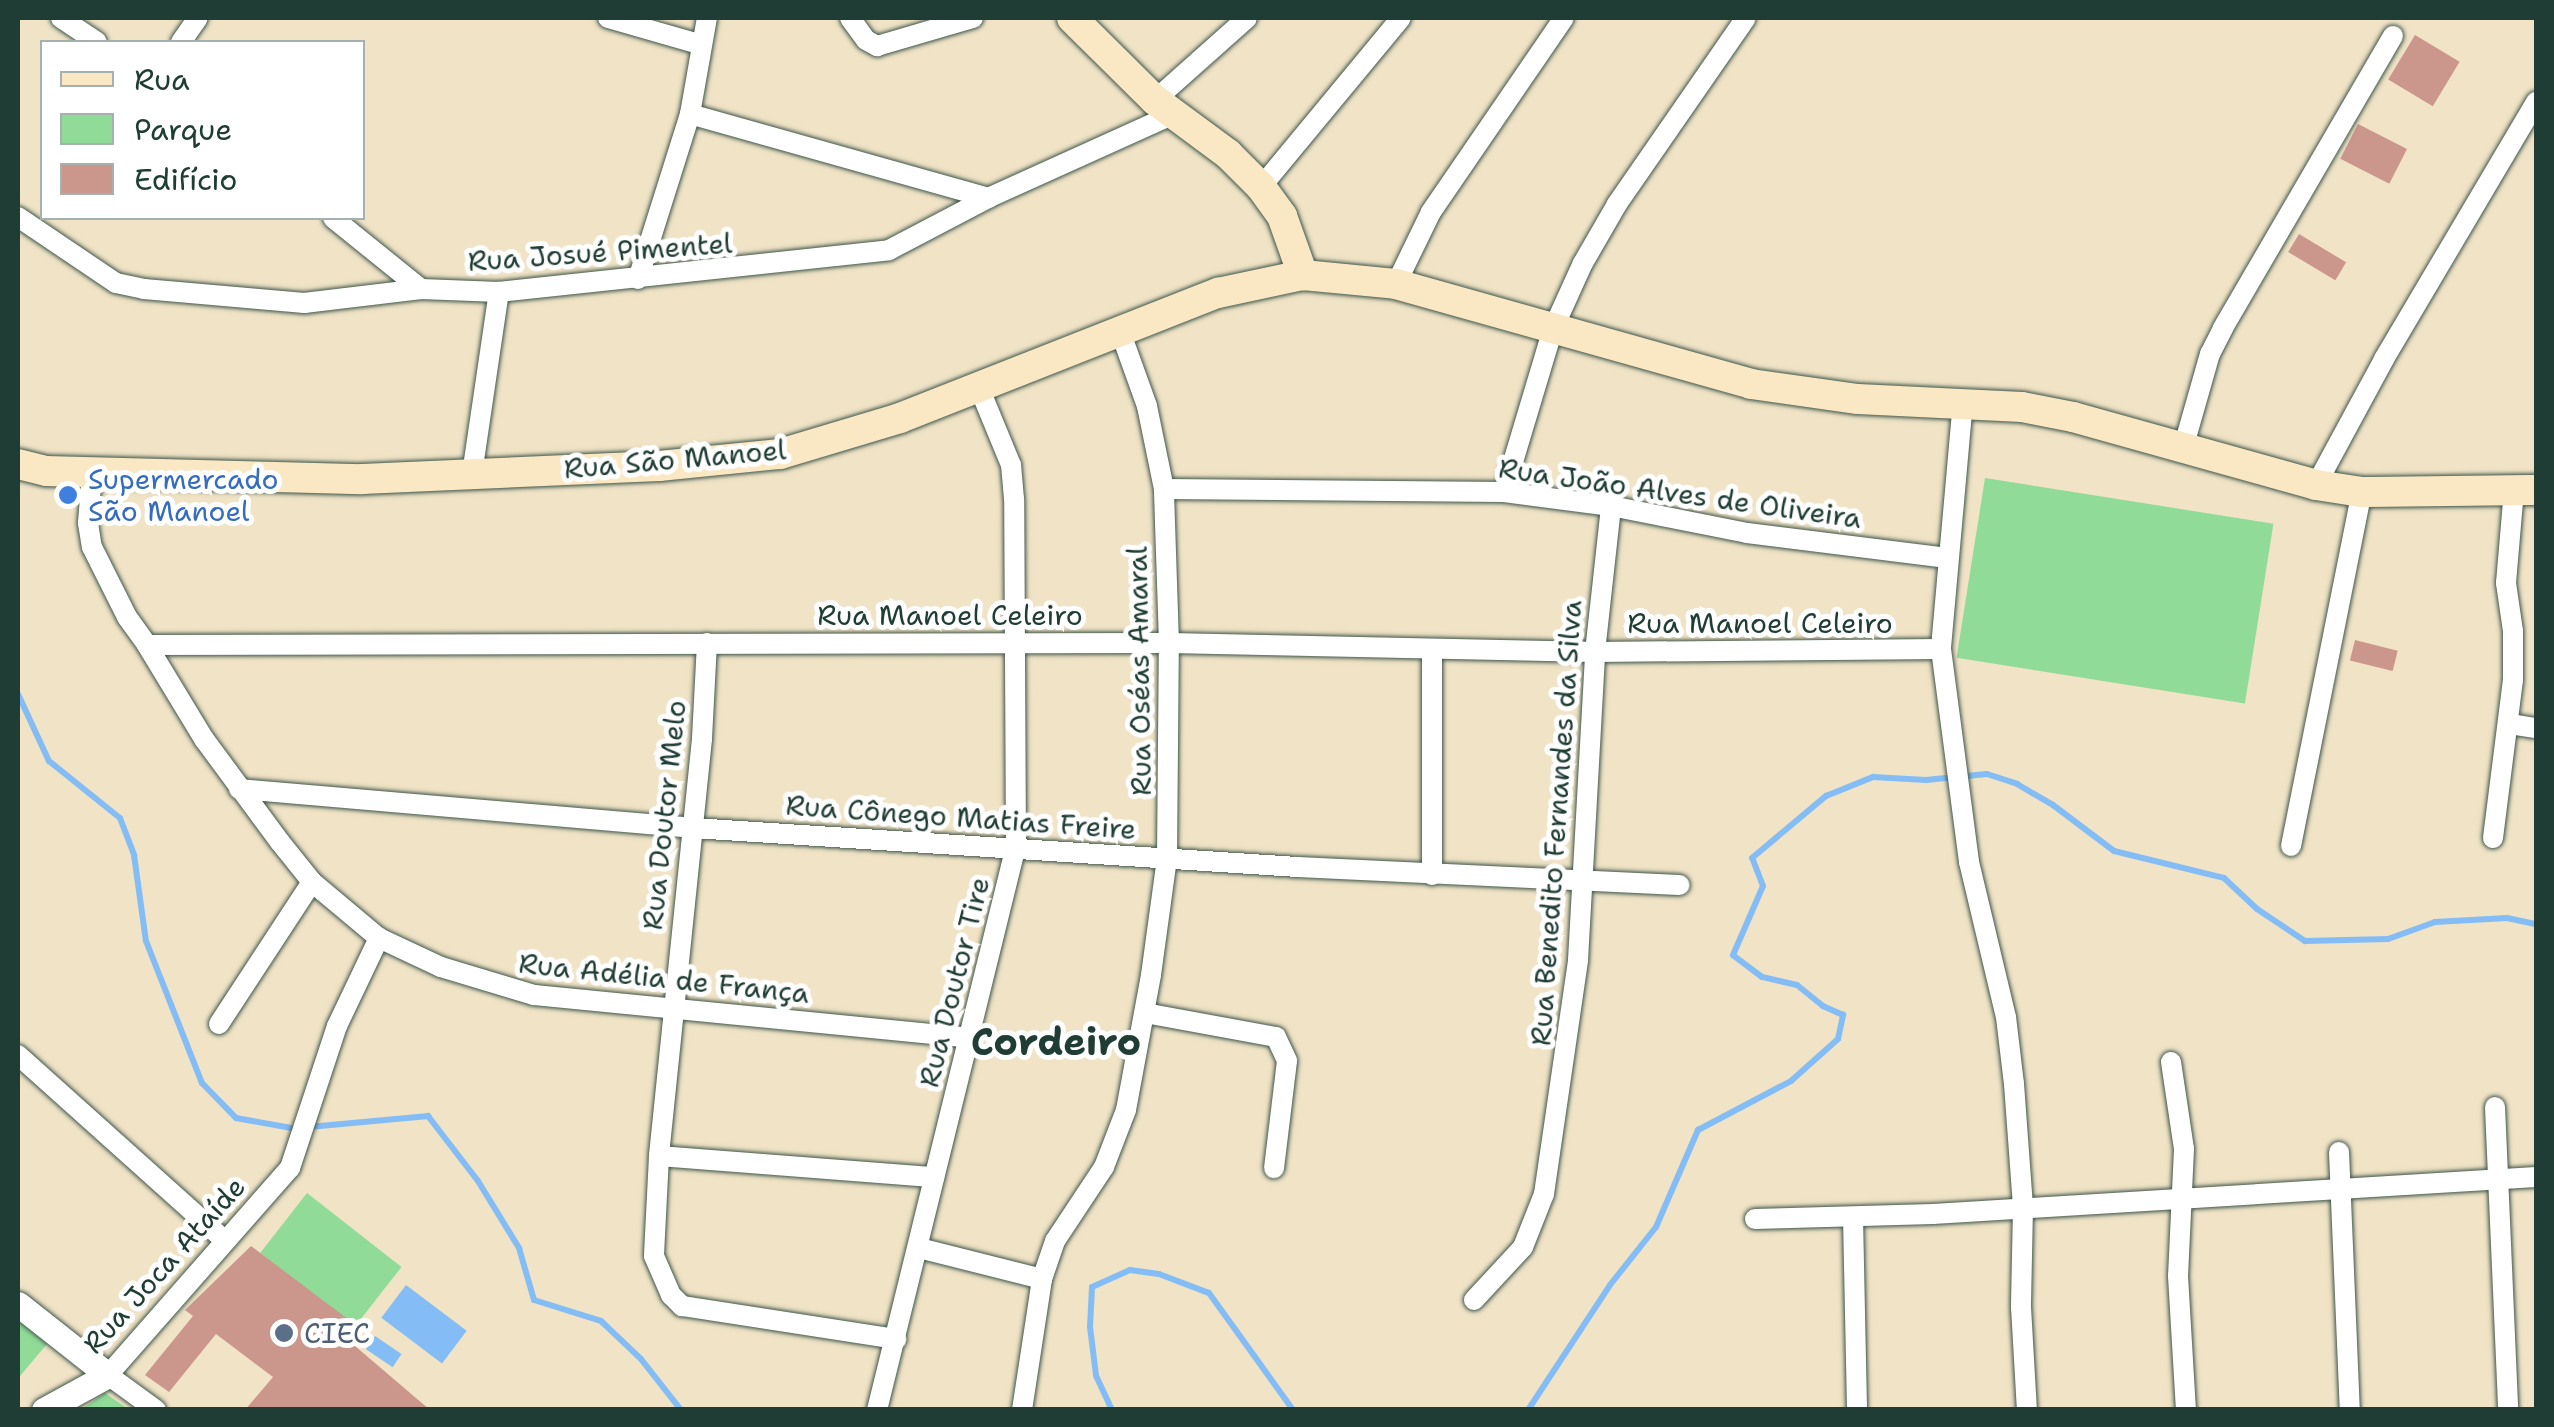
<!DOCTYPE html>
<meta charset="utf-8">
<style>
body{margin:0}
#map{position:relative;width:2554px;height:1427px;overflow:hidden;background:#f0e3c6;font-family:"Shantell Sans",sans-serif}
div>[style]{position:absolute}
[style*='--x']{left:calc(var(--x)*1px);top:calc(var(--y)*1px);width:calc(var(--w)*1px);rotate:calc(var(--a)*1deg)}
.green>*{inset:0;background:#90db98;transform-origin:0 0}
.water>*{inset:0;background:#84bdf5;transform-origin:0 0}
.stream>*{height:6px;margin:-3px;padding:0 3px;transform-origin:3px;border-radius:3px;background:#84bdf5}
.building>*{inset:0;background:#cb968c;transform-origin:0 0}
.roads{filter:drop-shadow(0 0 2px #3e564a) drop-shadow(0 0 2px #3e564a)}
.minor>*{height:20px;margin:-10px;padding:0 10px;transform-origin:10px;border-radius:10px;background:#fff}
.tertiary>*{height:25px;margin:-12.5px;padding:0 12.5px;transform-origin:12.5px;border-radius:12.5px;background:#fff}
.secondary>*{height:30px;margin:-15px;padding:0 15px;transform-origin:15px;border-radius:15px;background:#fae7c3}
.dots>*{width:28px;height:28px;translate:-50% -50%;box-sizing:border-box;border:5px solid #fff;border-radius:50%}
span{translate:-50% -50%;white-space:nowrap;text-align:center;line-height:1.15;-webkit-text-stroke:10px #fff;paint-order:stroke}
.street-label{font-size:28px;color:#1f3d34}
.shop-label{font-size:28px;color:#366cbe}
.left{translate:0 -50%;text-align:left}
.service-label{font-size:28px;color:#4e5e75}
.district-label{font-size:38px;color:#1f3d34;font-weight:700}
.frame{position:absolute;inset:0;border:20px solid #1f3d34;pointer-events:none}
.legend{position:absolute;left:40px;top:40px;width:325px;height:180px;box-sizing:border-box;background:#fff;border:2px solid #a5b1ae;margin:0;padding:12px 18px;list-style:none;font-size:30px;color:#1f3d34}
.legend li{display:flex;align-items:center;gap:20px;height:50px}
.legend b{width:50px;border:2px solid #a5b1ae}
</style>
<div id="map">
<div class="green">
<div style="left:1985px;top:478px;width:292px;height:182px;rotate:9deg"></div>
<div style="left:307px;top:1193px;width:120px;height:76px;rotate:38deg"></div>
<div style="clip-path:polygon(18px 1321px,47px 1344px,20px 1376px,18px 1374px)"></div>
<div style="clip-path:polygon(105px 1393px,128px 1409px,82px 1409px)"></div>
</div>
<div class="water">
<div style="left:406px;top:1285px;width:76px;height:41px;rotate:37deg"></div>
<div style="left:375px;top:1336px;width:32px;height:16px;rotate:34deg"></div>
</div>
<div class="stream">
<div style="--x:18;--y:694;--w:74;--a:65.2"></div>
<div style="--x:49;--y:761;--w:91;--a:38.8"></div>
<div style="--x:120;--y:818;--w:40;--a:69"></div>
<div style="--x:134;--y:855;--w:87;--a:82.1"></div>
<div style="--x:146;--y:941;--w:153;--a:68.5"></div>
<div style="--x:202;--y:1083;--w:49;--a:45.8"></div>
<div style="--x:236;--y:1118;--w:62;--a:10.2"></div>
<div style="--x:309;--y:1127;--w:120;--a:-5.3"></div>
<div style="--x:428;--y:1116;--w:82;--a:52.4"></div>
<div style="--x:478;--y:1181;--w:79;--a:58.5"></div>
<div style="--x:519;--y:1248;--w:54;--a:73.9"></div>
<div style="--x:534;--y:1300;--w:70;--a:17.4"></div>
<div style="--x:601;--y:1321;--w:55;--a:43.5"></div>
<div style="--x:641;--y:1359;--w:65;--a:51.9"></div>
<div style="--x:1112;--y:1410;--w:38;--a:-115"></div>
<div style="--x:1096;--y:1375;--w:48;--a:-97.1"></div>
<div style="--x:1090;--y:1327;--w:40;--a:-87.1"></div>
<div style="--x:1092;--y:1287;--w:42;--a:-24.1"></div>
<div style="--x:1130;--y:1270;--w:29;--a:8"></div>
<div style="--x:1159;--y:1274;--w:53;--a:20.8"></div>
<div style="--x:1209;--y:1293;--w:144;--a:54.3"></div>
<div style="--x:1528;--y:1410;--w:149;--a:-56.7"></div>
<div style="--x:1610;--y:1285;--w:74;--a:-51.6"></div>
<div style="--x:1656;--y:1227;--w:106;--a:-66.6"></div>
<div style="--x:1698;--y:1130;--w:105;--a:-27.8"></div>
<div style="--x:1791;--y:1081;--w:63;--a:-41.8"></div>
<div style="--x:1838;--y:1039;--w:25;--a:-78"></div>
<div style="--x:1843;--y:1015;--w:22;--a:-156"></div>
<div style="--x:1823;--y:1006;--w:33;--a:-141"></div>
<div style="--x:1797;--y:985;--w:36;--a:-167"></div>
<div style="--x:1762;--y:977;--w:36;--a:-143"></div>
<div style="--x:1733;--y:955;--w:75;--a:-66.5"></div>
<div style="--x:1763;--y:886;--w:30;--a:-111"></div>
<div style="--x:1752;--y:858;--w:97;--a:-40"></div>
<div style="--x:1826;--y:796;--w:51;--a:-22"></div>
<div style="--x:1873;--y:777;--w:53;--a:3.2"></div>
<div style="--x:1926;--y:780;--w:61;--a:-5.6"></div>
<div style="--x:1987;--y:774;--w:32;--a:18"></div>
<div style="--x:2017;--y:784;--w:42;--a:30.3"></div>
<div style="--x:2053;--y:805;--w:76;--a:37"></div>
<div style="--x:2114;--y:851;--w:113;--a:13.8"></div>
<div style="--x:2224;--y:878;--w:45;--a:43.2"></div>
<div style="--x:2257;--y:909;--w:58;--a:33.7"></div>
<div style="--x:2305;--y:941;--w:83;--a:-1.4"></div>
<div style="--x:2388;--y:939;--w:50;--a:-19.9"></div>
<div style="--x:2435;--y:922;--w:72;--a:-3.2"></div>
<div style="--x:2507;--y:918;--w:30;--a:12"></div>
</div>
<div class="building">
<div style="left:2415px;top:35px;width:52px;height:52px;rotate:31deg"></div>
<div style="left:2358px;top:124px;width:55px;height:39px;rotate:27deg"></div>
<div style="left:2299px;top:234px;width:55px;height:21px;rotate:31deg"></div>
<div style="left:2355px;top:640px;width:44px;height:21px;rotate:14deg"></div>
<div style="clip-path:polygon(251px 1246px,357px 1326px,348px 1340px,430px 1410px,245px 1410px,273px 1377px,216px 1334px,169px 1392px,145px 1375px,193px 1316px,185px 1310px)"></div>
</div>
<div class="roads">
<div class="minor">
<div style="--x:61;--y:18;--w:43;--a:33.7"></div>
<div style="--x:608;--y:18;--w:95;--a:15.9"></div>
<div style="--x:850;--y:18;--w:27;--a:54"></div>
<div style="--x:866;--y:40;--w:13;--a:29"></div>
<div style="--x:877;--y:46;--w:100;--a:-16.3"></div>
<div style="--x:181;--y:42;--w:29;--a:-55"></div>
<div style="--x:1155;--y:100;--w:123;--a:-41.7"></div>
<div style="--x:690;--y:114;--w:310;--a:15.7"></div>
<div style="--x:1261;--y:187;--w:219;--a:-50.4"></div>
<div style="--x:18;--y:217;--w:118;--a:34"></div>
<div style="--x:116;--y:283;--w:29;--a:12"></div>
<div style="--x:144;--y:289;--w:161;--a:5"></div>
<div style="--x:304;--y:303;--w:118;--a:-6.8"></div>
<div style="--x:421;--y:289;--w:78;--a:2.2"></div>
<div style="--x:499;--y:292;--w:392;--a:-6.1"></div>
<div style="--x:889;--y:250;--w:112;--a:-27.7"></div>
<div style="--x:988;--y:198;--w:206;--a:-24.3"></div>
<div style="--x:333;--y:218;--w:113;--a:38.9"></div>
<div style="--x:638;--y:279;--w:173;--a:-72.5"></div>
<div style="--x:690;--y:114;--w:97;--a:-80"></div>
<div style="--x:1396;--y:284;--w:80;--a:-64.1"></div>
<div style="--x:1431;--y:212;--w:235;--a:-55.6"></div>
<div style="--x:1963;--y:401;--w:249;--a:95.1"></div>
<div style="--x:1941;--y:649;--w:215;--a:82.5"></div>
<div style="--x:1969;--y:862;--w:159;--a:76.6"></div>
<div style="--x:2006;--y:1017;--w:67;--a:83.2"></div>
<div style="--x:2014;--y:1084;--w:124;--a:85.8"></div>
<div style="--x:2023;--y:1208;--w:99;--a:91.2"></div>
<div style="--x:2021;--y:1307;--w:103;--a:86.7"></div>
<div style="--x:2184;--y:445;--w:95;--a:-74.1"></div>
<div style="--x:2210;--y:354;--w:29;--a:-63"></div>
<div style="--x:2223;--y:328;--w:338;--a:-59.8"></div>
<div style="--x:92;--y:473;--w:50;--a:94.6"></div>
<div style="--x:88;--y:523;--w:24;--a:81"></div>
<div style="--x:92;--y:547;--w:78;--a:63.4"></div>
<div style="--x:127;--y:617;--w:34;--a:54"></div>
<div style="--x:147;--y:645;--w:1022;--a:-0.11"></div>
<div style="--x:1169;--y:643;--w:426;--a:1.2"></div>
<div style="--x:1595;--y:652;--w:346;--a:-0.5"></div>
<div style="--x:472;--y:474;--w:184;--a:-81.6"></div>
<div style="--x:2316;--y:485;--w:143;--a:-61.6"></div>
<div style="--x:2384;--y:359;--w:299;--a:-59.4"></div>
<div style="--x:1164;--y:489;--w:340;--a:0.5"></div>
<div style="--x:1504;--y:492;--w:108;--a:7.5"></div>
<div style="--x:1611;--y:506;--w:139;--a:11.2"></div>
<div style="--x:1747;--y:533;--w:202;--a:7.1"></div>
<div style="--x:1504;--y:492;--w:170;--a:-73.3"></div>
<div style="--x:1553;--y:329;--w:72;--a:-65.6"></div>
<div style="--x:1583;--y:263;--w:68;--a:-60"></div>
<div style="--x:1617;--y:204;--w:226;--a:-55.3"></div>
<div style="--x:707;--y:643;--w:96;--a:93"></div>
<div style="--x:702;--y:739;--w:419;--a:95.9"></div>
<div style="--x:659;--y:1156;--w:100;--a:92.9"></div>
<div style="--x:654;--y:1256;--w:43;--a:66.4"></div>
<div style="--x:671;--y:1295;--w:16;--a:45"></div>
<div style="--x:682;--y:1306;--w:217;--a:8.8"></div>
<div style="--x:147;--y:645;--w:110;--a:58.8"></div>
<div style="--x:204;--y:739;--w:128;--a:53.6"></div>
<div style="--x:280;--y:842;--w:51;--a:51.3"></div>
<div style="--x:312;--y:882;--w:87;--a:39.9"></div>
<div style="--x:379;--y:938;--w:68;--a:25.1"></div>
<div style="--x:441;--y:967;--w:97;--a:16.8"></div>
<div style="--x:534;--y:995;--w:437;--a:5.6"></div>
<div style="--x:2510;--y:724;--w:26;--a:9"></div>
<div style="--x:239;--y:789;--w:456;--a:4.9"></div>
<div style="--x:693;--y:828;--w:605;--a:3.69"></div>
<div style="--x:1297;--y:867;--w:383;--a:2.7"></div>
<div style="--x:2493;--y:838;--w:159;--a:-82.8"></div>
<div style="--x:2513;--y:680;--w:49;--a:-90"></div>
<div style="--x:2513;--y:631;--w:49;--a:-98.3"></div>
<div style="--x:2506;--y:583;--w:93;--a:-85.1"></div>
<div style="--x:2291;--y:846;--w:361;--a:-78.7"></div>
<div style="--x:1432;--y:875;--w:226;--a:-90"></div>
<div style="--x:1145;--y:1013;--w:133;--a:10.4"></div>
<div style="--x:1276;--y:1037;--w:26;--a:65"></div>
<div style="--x:1287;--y:1061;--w:108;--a:96.9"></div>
<div style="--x:219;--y:1024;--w:170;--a:-56.8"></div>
<div style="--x:18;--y:1055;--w:277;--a:41.9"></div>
<div style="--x:2171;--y:1062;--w:88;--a:81.5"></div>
<div style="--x:2184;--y:1149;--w:127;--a:92.7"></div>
<div style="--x:2178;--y:1276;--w:134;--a:86.6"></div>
<div style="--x:2495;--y:1107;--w:303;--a:87.5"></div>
<div style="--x:2339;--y:1152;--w:258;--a:87.6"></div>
<div style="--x:659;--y:1156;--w:276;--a:4.4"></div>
<div style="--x:1853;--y:1217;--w:193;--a:88.8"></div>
<div style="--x:1755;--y:1219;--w:178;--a:-1.6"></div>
<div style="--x:1933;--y:1214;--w:604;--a:-3.51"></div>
<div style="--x:919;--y:1248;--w:127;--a:14.1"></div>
<div style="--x:1474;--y:1300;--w:72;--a:-47.2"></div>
<div style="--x:1523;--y:1247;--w:57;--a:-68.4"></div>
<div style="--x:1544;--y:1194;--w:236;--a:-81.7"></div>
<div style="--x:1578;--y:960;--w:308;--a:-86.8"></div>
<div style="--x:1595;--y:652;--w:147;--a:-83.7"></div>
<div style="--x:156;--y:1410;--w:59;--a:-143.9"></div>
<div style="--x:108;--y:1375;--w:276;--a:-48.7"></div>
<div style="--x:290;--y:1168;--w:150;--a:-71.7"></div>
<div style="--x:337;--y:1026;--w:98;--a:-64.5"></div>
<div style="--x:877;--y:1410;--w:581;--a:-76.16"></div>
<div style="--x:1016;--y:846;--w:347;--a:-90.3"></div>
<div style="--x:1014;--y:499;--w:34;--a:-95"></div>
<div style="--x:1011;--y:465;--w:87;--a:-112.4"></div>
<div style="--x:1022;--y:1410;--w:133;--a:-81.3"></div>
<div style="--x:1042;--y:1279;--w:40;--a:-71.1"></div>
<div style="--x:1055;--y:1241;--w:89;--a:-56.5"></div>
<div style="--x:1104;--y:1167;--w:61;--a:-68.9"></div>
<div style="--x:1126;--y:1110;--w:137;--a:-79.5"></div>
<div style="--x:1151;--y:975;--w:118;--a:-82.2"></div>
<div style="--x:1167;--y:858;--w:215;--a:-89.5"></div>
<div style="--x:1169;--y:643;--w:154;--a:-91.9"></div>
<div style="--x:1164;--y:489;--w:85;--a:-101.6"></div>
<div style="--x:1147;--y:406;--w:80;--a:-109.8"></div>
</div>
<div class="tertiary">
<div style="--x:18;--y:1304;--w:115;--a:38.3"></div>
<div style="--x:108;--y:1375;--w:73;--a:151.3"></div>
</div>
<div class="secondary">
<div style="--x:1072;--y:18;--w:117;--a:44.7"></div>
<div style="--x:1155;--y:100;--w:91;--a:36.5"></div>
<div style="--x:1228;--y:154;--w:47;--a:45"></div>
<div style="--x:1261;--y:187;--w:36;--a:54"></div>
<div style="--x:1282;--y:216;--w:63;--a:70.4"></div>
<div style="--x:18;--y:464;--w:29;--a:14"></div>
<div style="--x:46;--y:471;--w:316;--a:1.5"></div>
<div style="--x:362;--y:479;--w:297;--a:-2.5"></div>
<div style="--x:659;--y:466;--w:122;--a:-5.7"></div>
<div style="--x:780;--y:454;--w:125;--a:-16.7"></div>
<div style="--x:900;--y:418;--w:342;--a:-21.5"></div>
<div style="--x:1218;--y:293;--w:87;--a:-12"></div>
<div style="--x:1303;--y:275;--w:93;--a:5.5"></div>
<div style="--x:1396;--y:284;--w:369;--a:15.7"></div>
<div style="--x:1751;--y:384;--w:108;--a:8"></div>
<div style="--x:1858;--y:399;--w:164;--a:2.8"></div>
<div style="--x:2022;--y:407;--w:52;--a:11.1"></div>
<div style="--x:2073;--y:417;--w:252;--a:15.6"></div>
<div style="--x:2316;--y:485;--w:47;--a:8.7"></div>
<div style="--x:2362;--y:492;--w:174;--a:-0.7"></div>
</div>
</div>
<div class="dots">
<div style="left:68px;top:495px;background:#3f7fe0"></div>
<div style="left:284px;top:1333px;background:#5c6f8a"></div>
</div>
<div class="street-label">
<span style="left:600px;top:252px;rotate:-4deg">Rua Josué Pimentel</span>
<span style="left:675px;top:459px;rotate:-5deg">Rua São Manoel</span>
<span style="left:1680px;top:493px;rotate:8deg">Rua João Alves de Oliveira</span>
<span style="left:950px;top:615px">Rua Manoel Celeiro</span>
<span style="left:1760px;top:623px">Rua Manoel Celeiro</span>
<span style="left:1139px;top:671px;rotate:-91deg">Rua Oséas Amaral</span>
<span style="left:664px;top:815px;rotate:-84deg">Rua Doutor Melo</span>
<span style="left:961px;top:817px;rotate:4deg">Rua Cônego Matias Freire</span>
<span style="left:1556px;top:823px;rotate:-86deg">Rua Benedito Fernandes da Silva</span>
<span style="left:664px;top:978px;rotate:6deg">Rua Adélia de França</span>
<span style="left:954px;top:982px;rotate:-76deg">Rua Doutor Tire</span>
<span style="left:164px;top:1265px;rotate:-48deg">Rua Joca Ataíde</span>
</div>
<div class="shop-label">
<span class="left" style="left:88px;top:495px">Supermercado<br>São Manoel</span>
</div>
<div class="service-label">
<span class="left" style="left:304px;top:1333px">CIEC</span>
</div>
<div class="district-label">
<span style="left:1056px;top:1042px">Cordeiro</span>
</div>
<div class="frame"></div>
<ul class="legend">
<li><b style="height:12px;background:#fae7c3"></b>Rua</li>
<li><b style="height:28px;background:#90db98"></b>Parque</li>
<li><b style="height:28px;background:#cb968c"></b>Edifício</li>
</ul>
</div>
